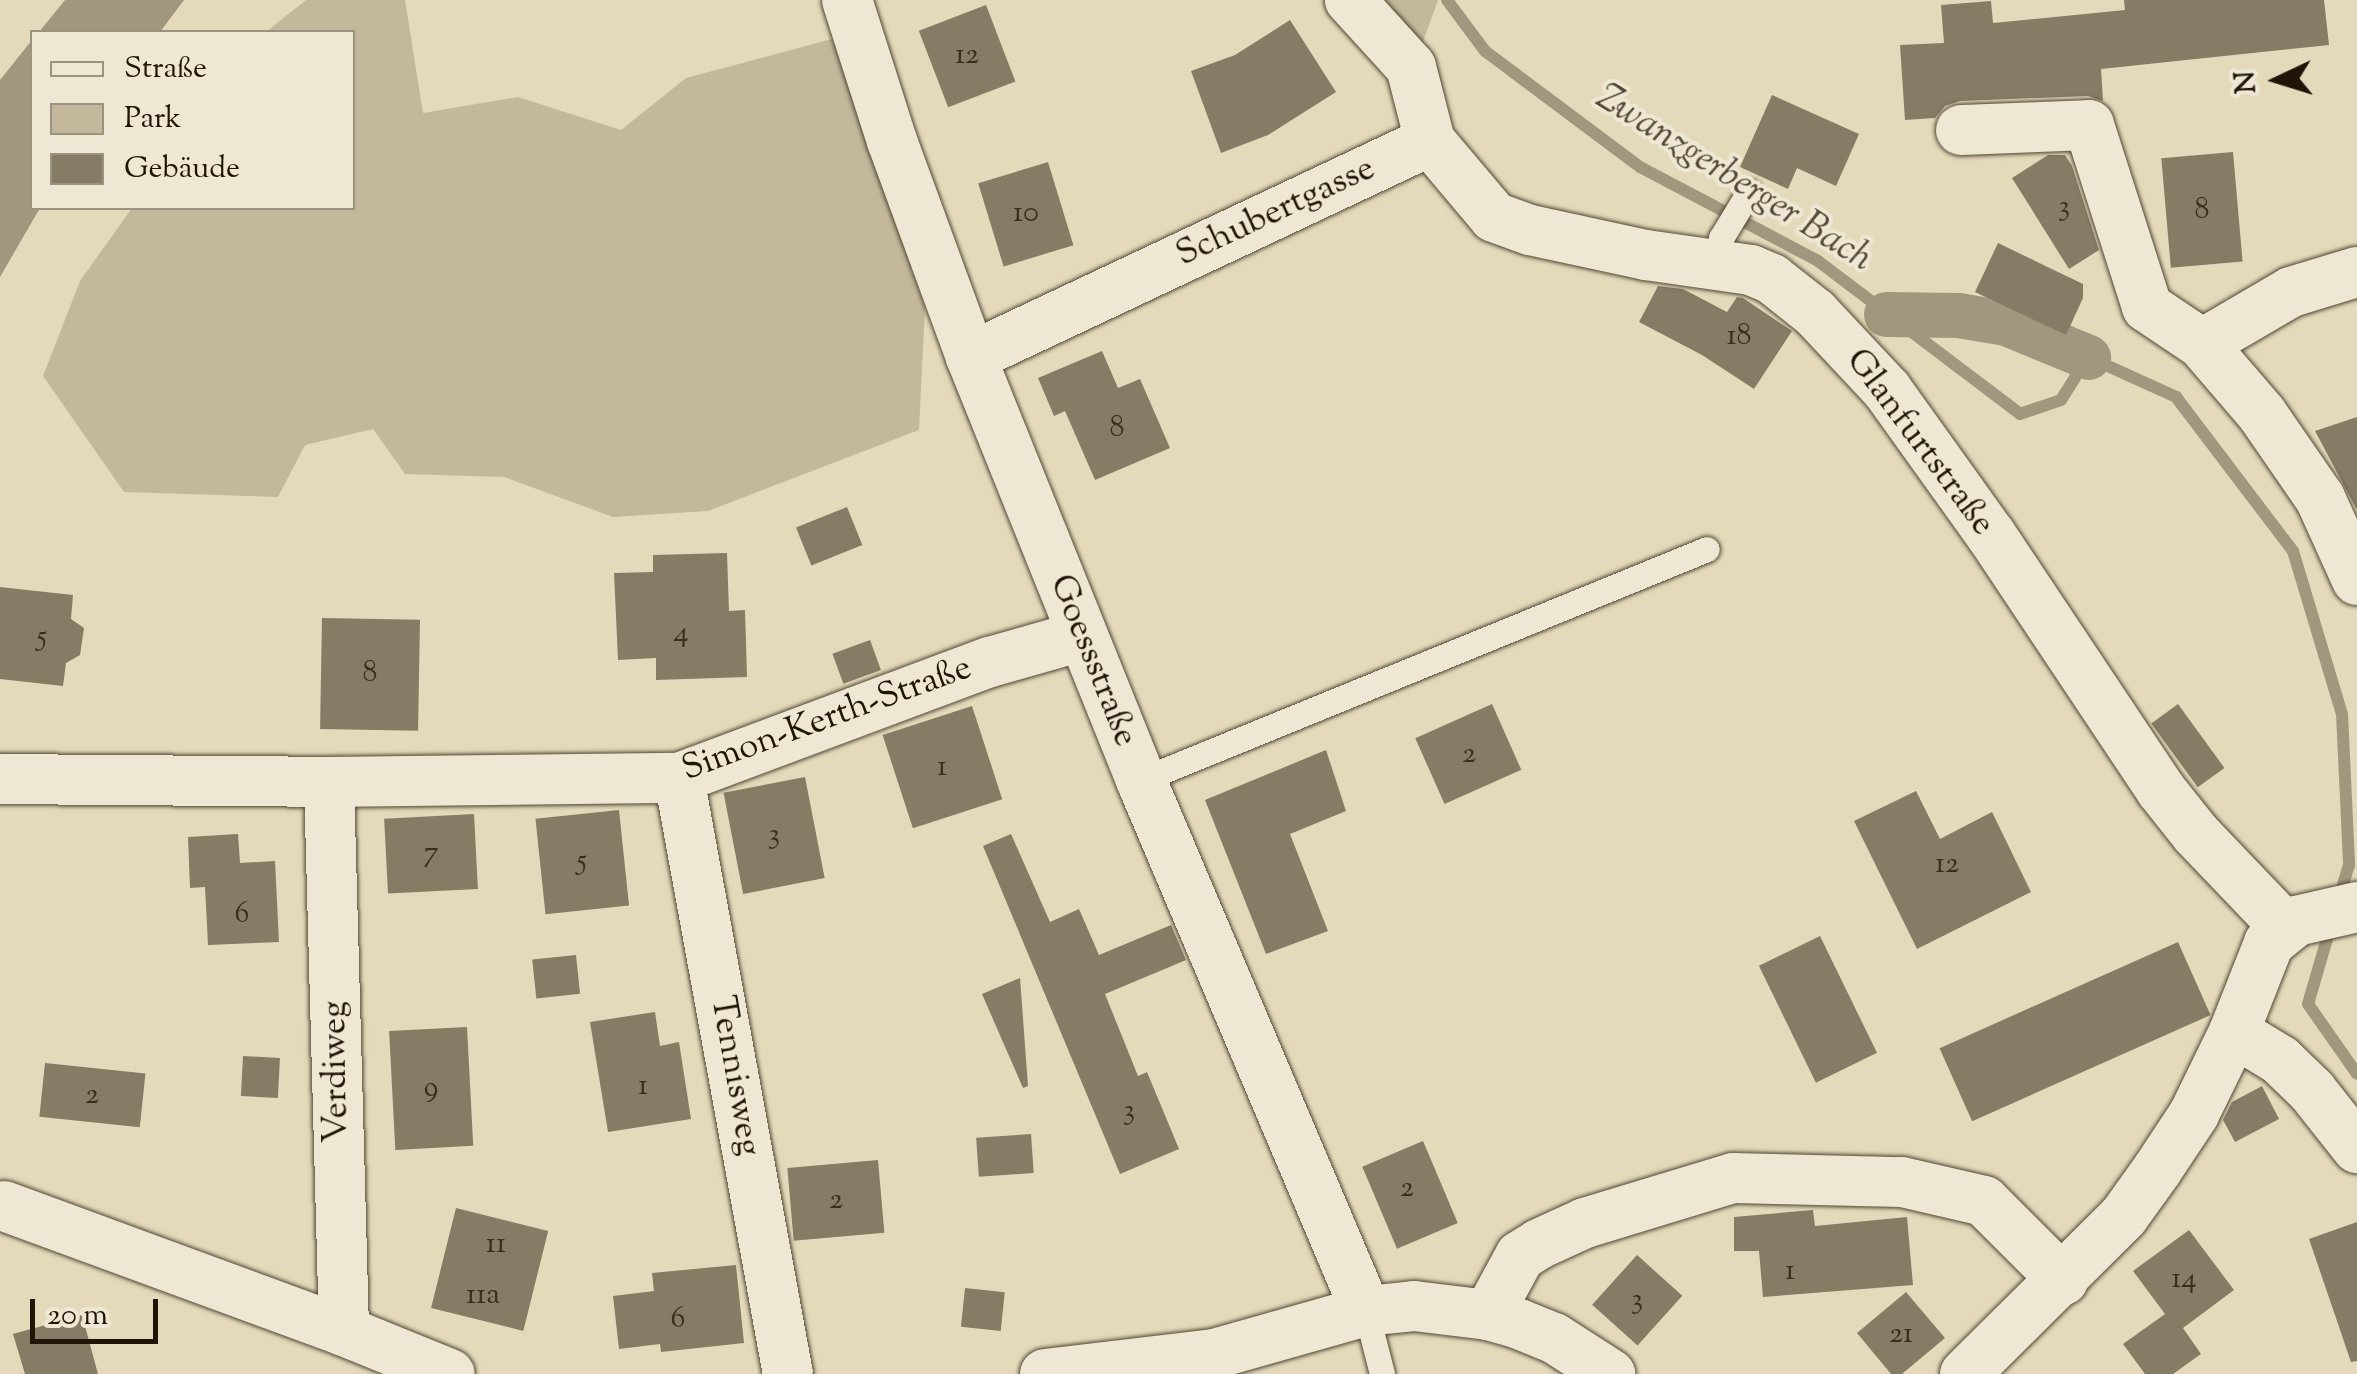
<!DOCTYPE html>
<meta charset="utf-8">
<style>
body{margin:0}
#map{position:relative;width:2357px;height:1374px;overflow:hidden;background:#e4dabb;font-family:"Sorts Mill Goudy",serif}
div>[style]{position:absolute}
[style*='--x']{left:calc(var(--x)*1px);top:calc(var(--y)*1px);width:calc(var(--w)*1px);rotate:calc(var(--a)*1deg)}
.green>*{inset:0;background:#c3b89c}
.water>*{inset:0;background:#a1977e}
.stream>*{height:12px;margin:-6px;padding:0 6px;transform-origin:6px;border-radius:6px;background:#a1977e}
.canal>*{height:45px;margin:-22.5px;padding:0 22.5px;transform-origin:22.5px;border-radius:22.5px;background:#a1977e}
.building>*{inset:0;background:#867b65;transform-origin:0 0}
.roads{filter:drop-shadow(0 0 2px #514634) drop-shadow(0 0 2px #514634)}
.lane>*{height:25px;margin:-12.5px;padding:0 12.5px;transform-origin:12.5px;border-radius:12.5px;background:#ede7d3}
.street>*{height:50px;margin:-25px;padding:0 25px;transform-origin:25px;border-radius:25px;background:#ede7d3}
span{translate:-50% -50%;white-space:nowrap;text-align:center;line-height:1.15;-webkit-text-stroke:8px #ede7d3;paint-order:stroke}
.number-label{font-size:30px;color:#3a2e1e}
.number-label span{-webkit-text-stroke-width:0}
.street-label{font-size:35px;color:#201407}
.water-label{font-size:38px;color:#544837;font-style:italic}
.legend{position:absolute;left:30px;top:30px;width:325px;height:180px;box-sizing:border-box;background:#ede7d3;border:2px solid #9b9381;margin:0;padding:12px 18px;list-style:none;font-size:30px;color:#201407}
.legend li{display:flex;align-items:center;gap:20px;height:50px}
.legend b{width:50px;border:2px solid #9b9381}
.north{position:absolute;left:2227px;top:30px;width:100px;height:100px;-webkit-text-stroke:8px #ede7d3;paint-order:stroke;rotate:266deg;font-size:28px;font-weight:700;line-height:40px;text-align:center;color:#201407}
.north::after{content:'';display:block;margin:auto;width:35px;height:45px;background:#201407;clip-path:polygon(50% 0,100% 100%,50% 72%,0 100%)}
.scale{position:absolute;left:30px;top:1299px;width:128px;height:45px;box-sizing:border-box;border:5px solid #201407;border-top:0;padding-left:12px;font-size:30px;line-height:35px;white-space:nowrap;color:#201407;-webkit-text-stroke:8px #ede7d3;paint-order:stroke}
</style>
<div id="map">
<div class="green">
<div style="clip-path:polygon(306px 0,405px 0,423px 113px,518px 97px,621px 130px,686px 78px,832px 39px,925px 308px,919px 430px,708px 511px,613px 517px,504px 477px,405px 474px,373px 429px,305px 445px,278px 497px,124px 492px,43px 376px,80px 281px,132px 208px,352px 208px,352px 32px,266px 32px)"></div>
<div style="clip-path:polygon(1379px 0,1438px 0,1420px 50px)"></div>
</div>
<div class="water">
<div style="clip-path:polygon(65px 0,184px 0,160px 32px,39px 32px)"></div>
<div style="clip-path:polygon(32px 40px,32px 208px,40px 208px,0 277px,0 80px)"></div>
</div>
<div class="stream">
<div style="--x:1447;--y:0;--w:64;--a:53.3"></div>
<div style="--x:1485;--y:51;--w:194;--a:36.8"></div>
<div style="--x:1640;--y:167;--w:201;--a:27.8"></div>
<div style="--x:1818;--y:261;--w:253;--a:37.1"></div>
<div style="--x:2020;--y:414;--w:43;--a:-18.9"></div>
<div style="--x:2061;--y:400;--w:51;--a:-57.9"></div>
<div style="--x:2088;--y:357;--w:97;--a:24.4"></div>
<div style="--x:2176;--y:397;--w:193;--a:52.8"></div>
<div style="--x:2293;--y:551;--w:170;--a:73.3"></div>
<div style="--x:2342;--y:714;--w:151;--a:87.3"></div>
<div style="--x:2349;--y:865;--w:38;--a:107"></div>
<div style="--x:2331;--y:925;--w:82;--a:106.2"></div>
<div style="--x:2308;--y:1004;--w:85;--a:55"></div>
</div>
<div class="canal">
<div style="--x:1886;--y:314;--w:72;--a:0.8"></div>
<div style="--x:1958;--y:315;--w:49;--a:9.5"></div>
<div style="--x:2006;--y:323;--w:89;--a:22.5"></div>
</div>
<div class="building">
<div style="clip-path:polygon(2124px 0,2324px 0,2329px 45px,2101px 69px,2103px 101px,2088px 96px,1960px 101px,1945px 106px,1935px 118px,1905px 120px,1900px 45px,1944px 43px,1941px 5px,1991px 1px,1993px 23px,2125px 10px)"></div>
<div style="left:986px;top:5px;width:82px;height:72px;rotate:69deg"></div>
<div style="clip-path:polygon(1290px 20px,1336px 92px,1268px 135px,1221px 153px,1191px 71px,1235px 55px)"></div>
<div style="clip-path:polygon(1772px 95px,1859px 134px,1836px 186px,1797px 168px,1788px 189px,1740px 167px)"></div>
<div style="left:2233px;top:152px;width:110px;height:72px;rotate:85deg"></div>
<div style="clip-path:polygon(2048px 155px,2065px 155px,2072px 166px,2099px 250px,2069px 269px,2012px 178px)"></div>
<div style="left:1048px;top:162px;width:87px;height:73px;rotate:73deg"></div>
<div style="clip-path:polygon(1998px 243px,2083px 284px,2083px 298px,2066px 335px,1975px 292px)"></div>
<div style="clip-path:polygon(1658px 286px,1683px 289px,1727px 312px,1737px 297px,1743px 298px,1792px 331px,1754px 389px,1702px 355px,1639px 322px)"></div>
<div style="clip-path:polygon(1102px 351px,1118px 388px,1140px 379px,1170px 448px,1095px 480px,1065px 411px,1054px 416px,1038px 378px)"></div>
<div style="clip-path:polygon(2357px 417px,2357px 510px,2315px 431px)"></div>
<div style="left:847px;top:507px;width:41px;height:55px;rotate:68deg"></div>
<div style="clip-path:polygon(727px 553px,729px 611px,745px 610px,747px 677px,656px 680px,656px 658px,618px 660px,614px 573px,653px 572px,653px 555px)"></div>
<div style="clip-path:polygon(0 587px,73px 595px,71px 619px,84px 628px,80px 655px,66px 663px,63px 686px,0 679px)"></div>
<div style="left:322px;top:618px;width:98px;height:111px;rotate:1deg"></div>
<div style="left:870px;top:640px;width:32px;height:40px;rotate:70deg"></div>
<div style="left:1492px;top:704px;width:72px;height:84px;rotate:66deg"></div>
<div style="left:2178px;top:704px;width:79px;height:33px;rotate:54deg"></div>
<div style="left:972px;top:706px;width:98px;height:94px;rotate:72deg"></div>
<div style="clip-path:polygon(1326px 750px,1346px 811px,1290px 834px,1328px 931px,1266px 954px,1205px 800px)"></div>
<div style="left:805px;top:777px;width:103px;height:83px;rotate:79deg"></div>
<div style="clip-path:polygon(1916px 791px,1940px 839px,1992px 812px,2031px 892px,1917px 949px,1854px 821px)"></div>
<div style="left:619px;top:810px;width:96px;height:84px;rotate:84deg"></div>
<div style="left:474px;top:814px;width:75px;height:90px;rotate:87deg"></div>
<div style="clip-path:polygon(238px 834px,240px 863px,275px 861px,279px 942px,208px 945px,205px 887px,190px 888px,188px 837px)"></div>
<div style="clip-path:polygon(1011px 834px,1050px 922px,1079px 909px,1099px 955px,1171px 925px,1186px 960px,1105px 994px,1138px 1076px,1147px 1072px,1179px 1149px,1120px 1174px,983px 846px)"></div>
<div style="left:1820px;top:936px;width:130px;height:68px;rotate:64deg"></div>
<div style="left:2178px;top:942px;width:80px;height:261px;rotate:66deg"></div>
<div style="left:576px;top:955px;width:39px;height:44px;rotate:84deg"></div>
<div style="clip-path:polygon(1020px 978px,1028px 1086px,1023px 1088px,982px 994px)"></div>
<div style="clip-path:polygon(655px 1012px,660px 1046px,679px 1042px,691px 1119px,608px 1132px,590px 1022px)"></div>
<div style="left:467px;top:1027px;width:119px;height:78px;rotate:87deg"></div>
<div style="left:243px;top:1056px;width:37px;height:40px;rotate:3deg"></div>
<div style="left:45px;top:1063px;width:101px;height:54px;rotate:6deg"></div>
<div style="clip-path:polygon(2262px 1086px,2279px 1119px,2235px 1142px,2223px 1120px,2232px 1102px)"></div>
<div style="left:1031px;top:1134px;width:39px;height:55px;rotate:86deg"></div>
<div style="left:1423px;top:1141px;width:89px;height:66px;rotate:67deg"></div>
<div style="left:878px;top:1160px;width:73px;height:91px;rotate:85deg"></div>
<div style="left:456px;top:1208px;width:95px;height:103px;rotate:14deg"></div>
<div style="clip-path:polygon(1813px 1210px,1815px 1226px,1907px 1217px,1913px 1285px,1763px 1297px,1759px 1251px,1734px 1251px,1734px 1217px)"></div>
<div style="clip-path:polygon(2357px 1222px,2357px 1361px,2351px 1362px,2309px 1239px)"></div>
<div style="clip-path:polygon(2189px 1230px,2234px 1290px,2183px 1328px,2201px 1354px,2173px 1374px,2145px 1374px,2123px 1344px,2165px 1314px,2133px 1271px)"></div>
<div style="left:1637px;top:1255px;width:61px;height:67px;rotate:42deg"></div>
<div style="clip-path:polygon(736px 1265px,744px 1343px,661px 1352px,660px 1344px,619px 1349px,613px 1296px,654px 1291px,652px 1273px)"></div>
<div style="left:965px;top:1288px;width:40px;height:39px;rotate:6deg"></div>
<div style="clip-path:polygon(1906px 1292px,1945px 1338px,1902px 1374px,1891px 1374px,1857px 1333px)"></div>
<div style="clip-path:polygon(82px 1315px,98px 1374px,25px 1374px,13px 1334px)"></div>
</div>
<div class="roads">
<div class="lane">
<div style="--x:1715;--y:264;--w:27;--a:-77"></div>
<div style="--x:1721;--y:238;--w:54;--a:-58.7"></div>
<div style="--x:1141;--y:780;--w:611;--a:-22.2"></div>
<div style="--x:1366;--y:1311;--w:65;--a:75.7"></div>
</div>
<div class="street">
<div style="--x:847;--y:0;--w:148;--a:72.3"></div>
<div style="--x:892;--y:141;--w:230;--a:69.9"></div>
<div style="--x:971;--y:357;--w:456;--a:68.1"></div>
<div style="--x:1141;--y:780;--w:577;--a:67.04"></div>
<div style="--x:1961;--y:130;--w:128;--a:-2.2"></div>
<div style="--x:2089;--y:125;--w:191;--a:72.3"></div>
<div style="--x:2147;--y:307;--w:66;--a:33.9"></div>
<div style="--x:2202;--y:344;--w:92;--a:49.4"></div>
<div style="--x:2262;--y:414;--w:102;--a:55.4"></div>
<div style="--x:2320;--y:498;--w:90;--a:65.7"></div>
<div style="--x:1430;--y:141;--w:99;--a:49.9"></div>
<div style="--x:1494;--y:217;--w:38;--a:20"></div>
<div style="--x:1530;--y:230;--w:119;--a:12.2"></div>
<div style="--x:1646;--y:255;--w:106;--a:8.1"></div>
<div style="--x:1751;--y:270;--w:23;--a:23"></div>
<div style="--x:1772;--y:279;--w:55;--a:38.3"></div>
<div style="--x:1815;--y:313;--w:105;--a:46.9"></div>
<div style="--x:1887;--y:390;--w:178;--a:54.4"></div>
<div style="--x:1991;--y:535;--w:306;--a:56.3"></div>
<div style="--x:2161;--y:790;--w:56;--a:51.5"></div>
<div style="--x:2196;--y:834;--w:129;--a:46.3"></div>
<div style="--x:2202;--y:344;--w:103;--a:-30.3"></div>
<div style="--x:2291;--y:292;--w:69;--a:-16.9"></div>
<div style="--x:971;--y:357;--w:507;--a:-25.2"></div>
<div style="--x:1430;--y:141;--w:76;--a:-104.4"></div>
<div style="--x:1411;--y:67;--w:91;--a:-132.3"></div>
<div style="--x:679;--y:778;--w:606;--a:79.64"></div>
<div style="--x:0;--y:779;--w:329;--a:0.5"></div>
<div style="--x:329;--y:782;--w:549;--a:88.43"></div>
<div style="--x:344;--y:1331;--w:362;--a:-159.8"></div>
<div style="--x:329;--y:782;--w:350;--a:-0.7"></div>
<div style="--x:679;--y:778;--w:332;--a:-20.5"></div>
<div style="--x:990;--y:662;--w:95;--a:-15.9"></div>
<div style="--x:2234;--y:1032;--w:54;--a:31.3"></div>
<div style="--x:2280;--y:1060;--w:45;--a:44.1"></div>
<div style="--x:2312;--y:1091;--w:73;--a:51.7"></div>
<div style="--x:1488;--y:1315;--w:67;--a:-61.5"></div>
<div style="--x:1520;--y:1256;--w:22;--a:-32"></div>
<div style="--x:1539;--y:1244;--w:51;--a:-24.5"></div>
<div style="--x:1585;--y:1223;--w:155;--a:-16.9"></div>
<div style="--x:1733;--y:1178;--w:169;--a:1.4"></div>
<div style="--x:1902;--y:1182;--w:84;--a:13"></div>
<div style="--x:1984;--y:1201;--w:112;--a:45"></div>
<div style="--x:344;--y:1331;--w:114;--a:22.1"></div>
<div style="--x:1045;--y:1374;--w:170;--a:-6.7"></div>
<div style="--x:1214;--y:1354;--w:158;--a:-15.8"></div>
<div style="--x:1366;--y:1311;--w:48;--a:-5.9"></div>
<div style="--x:1414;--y:1306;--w:75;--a:6.9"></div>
<div style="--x:1488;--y:1315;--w:32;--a:16"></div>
<div style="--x:1519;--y:1324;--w:38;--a:22"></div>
<div style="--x:1554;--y:1338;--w:67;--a:32.7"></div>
<div style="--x:1965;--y:1374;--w:224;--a:-44.8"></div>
<div style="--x:2124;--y:1216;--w:57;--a:-54.3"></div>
<div style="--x:2157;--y:1170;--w:67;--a:-56.5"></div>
<div style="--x:2194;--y:1114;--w:91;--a:-64"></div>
<div style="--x:2234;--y:1032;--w:96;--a:-68.5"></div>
<div style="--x:2269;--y:943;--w:35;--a:-39"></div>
<div style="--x:2296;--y:921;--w:63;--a:-12.9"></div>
</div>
</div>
<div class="number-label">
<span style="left:967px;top:56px">12</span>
<span style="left:2064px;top:208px">3</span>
<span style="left:2202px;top:211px">8</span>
<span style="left:1026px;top:214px">10</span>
<span style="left:1739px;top:337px">18</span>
<span style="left:1117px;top:429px">8</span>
<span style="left:681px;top:634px">4</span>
<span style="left:42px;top:638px">5</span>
<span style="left:370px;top:674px">8</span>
<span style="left:1469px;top:755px">2</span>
<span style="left:942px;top:768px">1</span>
<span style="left:774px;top:836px">3</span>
<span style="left:431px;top:854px">7</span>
<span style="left:582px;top:862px">5</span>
<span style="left:1947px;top:865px">12</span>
<span style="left:242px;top:915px">6</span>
<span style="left:643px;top:1087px">1</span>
<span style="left:431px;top:1089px">9</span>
<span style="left:92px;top:1096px">2</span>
<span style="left:1129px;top:1112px">3</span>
<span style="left:1407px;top:1189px">2</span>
<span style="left:836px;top:1201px">2</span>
<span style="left:496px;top:1245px">11</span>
<span style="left:1790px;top:1272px">1</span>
<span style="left:2184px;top:1280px">14</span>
<span style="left:483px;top:1296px">11a</span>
<span style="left:1637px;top:1301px">3</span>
<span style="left:678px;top:1320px">6</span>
<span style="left:1901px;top:1335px">21</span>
</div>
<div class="street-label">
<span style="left:1276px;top:213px;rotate:-25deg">Schubertgasse</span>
<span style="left:1919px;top:443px;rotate:53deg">Glanfurtstraße</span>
<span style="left:1092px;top:661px;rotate:68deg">Goessstraße</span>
<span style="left:827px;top:720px;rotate:-20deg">Simon-Kerth-Straße</span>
<span style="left:337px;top:1072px;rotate:-91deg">Verdiweg</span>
<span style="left:734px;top:1076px;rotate:80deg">Tennisweg</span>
</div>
<div class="water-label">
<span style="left:1733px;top:180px;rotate:32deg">Zwanzgerberger Bach</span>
</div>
<ul class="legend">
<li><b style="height:12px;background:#ede7d3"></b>Straße</li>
<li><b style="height:28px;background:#c3b89c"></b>Park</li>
<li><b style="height:28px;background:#867b65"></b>Gebäude</li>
</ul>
<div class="north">N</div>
<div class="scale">20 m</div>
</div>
